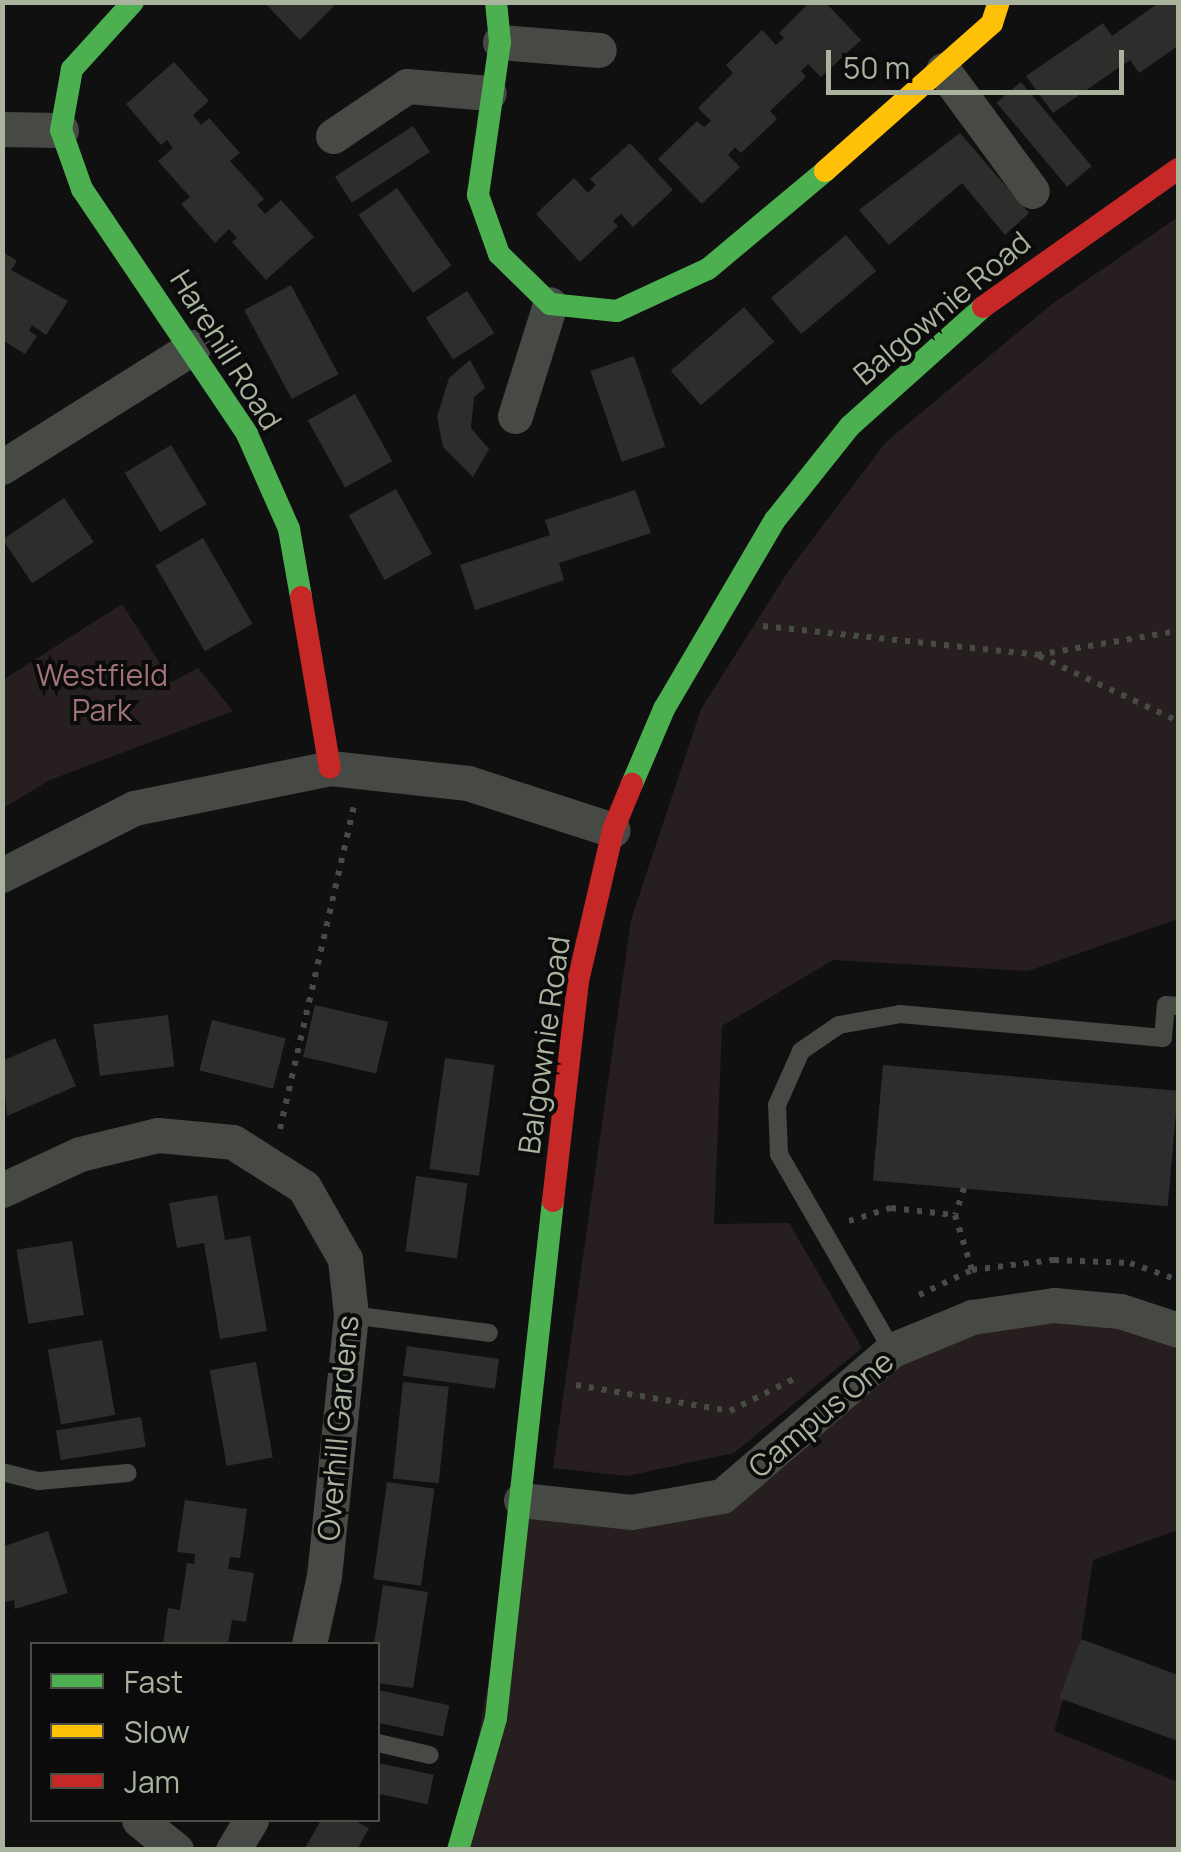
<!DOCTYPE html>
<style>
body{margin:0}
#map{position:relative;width:1181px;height:1852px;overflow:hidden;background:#101010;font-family:Manrope,sans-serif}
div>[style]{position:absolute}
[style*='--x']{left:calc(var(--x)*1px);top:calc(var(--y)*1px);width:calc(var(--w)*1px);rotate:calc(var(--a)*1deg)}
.green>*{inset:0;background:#271e1f}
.building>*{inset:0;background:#2d2e2c;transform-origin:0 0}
.path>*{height:6px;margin-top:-3px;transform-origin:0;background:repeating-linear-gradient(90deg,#474b45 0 5px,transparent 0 13px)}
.lane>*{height:18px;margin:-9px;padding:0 9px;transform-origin:9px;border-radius:9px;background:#474944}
.street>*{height:35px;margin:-17.5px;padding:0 17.5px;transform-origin:17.5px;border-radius:17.5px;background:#474944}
.fast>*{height:22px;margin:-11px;padding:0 11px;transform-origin:11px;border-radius:11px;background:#4caf50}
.slow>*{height:22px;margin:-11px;padding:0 11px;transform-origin:11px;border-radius:11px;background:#ffc107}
.jam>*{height:22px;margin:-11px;padding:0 11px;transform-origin:11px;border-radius:11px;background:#c62828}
span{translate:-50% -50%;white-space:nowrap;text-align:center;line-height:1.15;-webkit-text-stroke:8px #0a0b0a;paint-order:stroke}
.street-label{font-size:30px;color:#a9b39e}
.park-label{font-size:30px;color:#a07379}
.frame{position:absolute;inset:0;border:5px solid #a9b39e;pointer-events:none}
.legend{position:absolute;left:30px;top:1642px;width:350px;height:180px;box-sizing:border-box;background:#0a0b0a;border:2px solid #4a4e45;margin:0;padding:12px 18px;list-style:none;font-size:30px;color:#a9b39e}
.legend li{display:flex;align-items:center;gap:20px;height:50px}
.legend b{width:50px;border:2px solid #4a4e45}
.scale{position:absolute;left:826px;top:50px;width:298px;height:45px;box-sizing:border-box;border:5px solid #a9b39e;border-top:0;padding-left:12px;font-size:30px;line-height:35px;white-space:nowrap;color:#a9b39e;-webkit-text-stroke:8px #0a0b0a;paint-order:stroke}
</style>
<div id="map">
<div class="green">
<div style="clip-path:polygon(1178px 217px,1178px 919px,1028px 971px,833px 960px,722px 1026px,714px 1224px,789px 1223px,862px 1348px,734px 1453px,627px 1476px,553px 1468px,631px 920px,701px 709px,789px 570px,886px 442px,1052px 304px)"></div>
<div style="clip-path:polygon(122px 604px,172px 682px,198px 668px,233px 711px,50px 780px,3px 808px,3px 680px)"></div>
<div style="clip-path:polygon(972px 1317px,1178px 1330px,1178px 1530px,1093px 1560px,1081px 1639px,1054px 1731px,1178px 1782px,1178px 1849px,458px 1850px,521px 1500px,722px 1496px,858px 1377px)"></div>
</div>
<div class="building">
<div style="clip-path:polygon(264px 2px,338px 2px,300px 40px)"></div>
<div style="clip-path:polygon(810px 2px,825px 2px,861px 40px,821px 77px,808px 64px,801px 71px,806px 77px,770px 111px,777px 119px,741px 153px,735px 147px,728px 155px,740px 167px,702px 204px,658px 159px,697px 121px,704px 127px,711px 121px,698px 108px,733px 73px,726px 65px,762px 30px,776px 45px,784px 38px,779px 33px)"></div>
<div style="clip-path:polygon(1160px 2px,1178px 2px,1178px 46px,1139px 73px,1130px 60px,1053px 113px,1026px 76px,1103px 23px,1112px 36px)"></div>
<div style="clip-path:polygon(174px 62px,209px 101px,193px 115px,201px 125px,209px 118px,240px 153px,230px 161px,264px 199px,257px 205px,265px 214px,281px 200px,314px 237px,266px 280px,232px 242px,237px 238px,229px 229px,215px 243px,181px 204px,190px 197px,158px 161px,173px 148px,167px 140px,161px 145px,126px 104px)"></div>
<div style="left:1021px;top:82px;width:110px;height:32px;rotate:50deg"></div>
<div style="left:413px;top:126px;width:31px;height:93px;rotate:57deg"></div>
<div style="clip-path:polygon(960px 133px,1029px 213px,1005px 235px,962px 183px,889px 245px,859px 210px)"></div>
<div style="clip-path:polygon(630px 143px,673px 190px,633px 227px,621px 214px,613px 221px,618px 226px,580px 262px,536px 214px,574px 178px,588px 193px,596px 185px,590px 179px)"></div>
<div style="left:397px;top:188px;width:95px;height:47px;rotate:55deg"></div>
<div style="left:846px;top:235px;width:47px;height:98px;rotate:50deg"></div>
<div style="clip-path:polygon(2px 251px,17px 261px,11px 270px,68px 301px,46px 335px,32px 325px,29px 331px,37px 336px,25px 354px,2px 340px)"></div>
<div style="left:291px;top:285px;width:101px;height:53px;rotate:62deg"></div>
<div style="left:467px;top:291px;width:50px;height:49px;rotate:57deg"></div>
<div style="left:744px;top:307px;width:46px;height:97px;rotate:49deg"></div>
<div style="left:634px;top:356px;width:96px;height:46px;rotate:71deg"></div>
<div style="clip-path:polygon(470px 360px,485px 388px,474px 397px,471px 428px,489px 449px,473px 477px,443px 447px,437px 417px,449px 378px)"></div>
<div style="left:355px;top:394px;width:77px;height:54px;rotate:61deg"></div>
<div style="left:171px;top:445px;width:69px;height:54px;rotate:59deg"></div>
<div style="left:396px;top:489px;width:74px;height:54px;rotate:61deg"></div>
<div style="clip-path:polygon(635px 490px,651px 533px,559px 563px,564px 580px,475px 610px,460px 565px,550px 535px,545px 520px)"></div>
<div style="left:64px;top:498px;width:53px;height:74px;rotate:56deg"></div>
<div style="left:203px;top:538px;width:99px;height:55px;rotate:60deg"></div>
<div style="left:315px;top:1005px;width:75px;height:53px;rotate:13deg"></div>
<div style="left:168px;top:1015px;width:52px;height:75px;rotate:83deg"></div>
<div style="left:212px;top:1020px;width:76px;height:52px;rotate:14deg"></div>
<div style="clip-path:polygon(55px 1038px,76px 1086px,7px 1116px,2px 1061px)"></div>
<div style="left:445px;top:1058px;width:50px;height:112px;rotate:8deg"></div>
<div style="left:883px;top:1065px;width:296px;height:116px;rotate:5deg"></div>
<div style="left:416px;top:1176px;width:52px;height:76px;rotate:8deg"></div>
<div style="clip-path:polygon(217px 1195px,225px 1240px,250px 1236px,267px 1331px,220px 1339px,204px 1243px,177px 1248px,169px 1203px)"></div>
<div style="left:72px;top:1241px;width:75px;height:56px;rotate:81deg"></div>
<div style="left:102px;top:1340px;width:76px;height:55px;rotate:80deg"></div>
<div style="left:407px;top:1346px;width:93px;height:30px;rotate:8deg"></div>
<div style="left:256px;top:1362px;width:97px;height:47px;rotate:80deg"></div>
<div style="left:403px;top:1382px;width:46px;height:97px;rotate:6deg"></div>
<div style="left:141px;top:1417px;width:30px;height:86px;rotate:81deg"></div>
<div style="left:387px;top:1482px;width:48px;height:98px;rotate:8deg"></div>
<div style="clip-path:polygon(185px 1500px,247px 1509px,240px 1558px,230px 1557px,228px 1569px,254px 1573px,246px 1622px,232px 1620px,228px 1644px,163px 1644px,168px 1608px,180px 1610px,187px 1563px,194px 1564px,195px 1554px,177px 1552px)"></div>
<div style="clip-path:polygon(48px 1531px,68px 1593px,15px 1609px,14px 1600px,2px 1603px,2px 1547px)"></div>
<div style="clip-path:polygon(383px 1585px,428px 1592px,413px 1688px,378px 1683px,374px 1644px)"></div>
<div style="clip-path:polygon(1081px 1639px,1178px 1675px,1178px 1741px,1059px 1698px)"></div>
<div style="left:378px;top:1690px;width:73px;height:32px;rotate:12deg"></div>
<div style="left:378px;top:1763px;width:57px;height:30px;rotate:12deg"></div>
<div style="clip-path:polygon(321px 1820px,353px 1820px,369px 1828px,357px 1850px,304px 1850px)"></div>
</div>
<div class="path">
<div style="--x:763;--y:626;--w:276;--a:6"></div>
<div style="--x:1037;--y:655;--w:143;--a:-9.7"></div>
<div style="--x:1039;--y:656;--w:153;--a:25.1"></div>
<div style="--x:280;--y:1129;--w:332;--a:-77.1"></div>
<div style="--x:964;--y:1188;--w:28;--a:108"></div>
<div style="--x:955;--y:1215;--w:58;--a:72.8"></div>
<div style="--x:849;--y:1221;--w:44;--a:-17.2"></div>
<div style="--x:891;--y:1208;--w:64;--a:6.2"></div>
<div style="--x:919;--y:1295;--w:59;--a:-25.3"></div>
<div style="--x:972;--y:1270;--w:83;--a:-7"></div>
<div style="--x:1054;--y:1260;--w:76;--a:2.3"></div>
<div style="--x:1130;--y:1263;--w:51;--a:19.5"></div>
<div style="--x:576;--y:1385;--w:156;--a:9.6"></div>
<div style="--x:730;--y:1411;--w:76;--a:-26.6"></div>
</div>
<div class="lane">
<div style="--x:351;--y:1315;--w:139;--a:7.4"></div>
<div style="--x:892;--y:1350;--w:226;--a:-120"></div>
<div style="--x:779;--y:1154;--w:49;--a:-92.3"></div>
<div style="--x:777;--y:1105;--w:59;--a:-66"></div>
<div style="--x:801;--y:1051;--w:46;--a:-34.4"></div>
<div style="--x:839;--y:1025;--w:62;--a:-10.2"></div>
<div style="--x:900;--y:1014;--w:264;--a:5.2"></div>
<div style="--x:1163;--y:1038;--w:33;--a:-85"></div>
<div style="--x:1166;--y:1005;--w:12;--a:5"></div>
<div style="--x:2;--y:1472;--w:38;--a:14"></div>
<div style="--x:39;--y:1481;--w:89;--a:-5.1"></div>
<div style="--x:378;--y:1743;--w:53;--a:13"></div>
</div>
<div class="street">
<div style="--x:500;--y:42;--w:99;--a:4.6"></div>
<div style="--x:943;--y:70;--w:150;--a:53.7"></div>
<div style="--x:2;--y:129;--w:59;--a:1"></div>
<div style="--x:333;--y:136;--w:89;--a:-34"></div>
<div style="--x:407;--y:86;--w:82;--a:4.9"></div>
<div style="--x:515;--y:416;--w:117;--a:-72.6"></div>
<div style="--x:2;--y:467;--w:226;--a:-32.1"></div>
<div style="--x:2;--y:875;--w:148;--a:-26.9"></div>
<div style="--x:134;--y:808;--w:200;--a:-11.5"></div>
<div style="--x:330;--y:768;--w:139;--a:6.2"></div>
<div style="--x:468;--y:783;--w:152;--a:18"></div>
<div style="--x:2;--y:1190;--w:86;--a:-24.8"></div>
<div style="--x:80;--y:1154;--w:80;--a:-13.7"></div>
<div style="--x:158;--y:1135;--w:75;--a:5.3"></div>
<div style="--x:233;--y:1142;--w:84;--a:32.4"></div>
<div style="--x:304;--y:1187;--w:83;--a:60.3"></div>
<div style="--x:345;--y:1259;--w:56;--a:83.9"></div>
<div style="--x:351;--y:1315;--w:262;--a:95.9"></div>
<div style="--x:324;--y:1576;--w:70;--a:102.4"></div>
<div style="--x:521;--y:1500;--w:111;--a:6.2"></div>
<div style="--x:631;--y:1512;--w:92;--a:-10"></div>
<div style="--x:722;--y:1496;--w:224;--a:-40.7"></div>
<div style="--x:892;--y:1350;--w:87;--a:-22.4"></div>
<div style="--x:972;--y:1317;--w:83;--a:-8.3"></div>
<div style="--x:1054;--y:1305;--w:66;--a:5.2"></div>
<div style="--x:1120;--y:1311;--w:61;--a:18.1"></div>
<div style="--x:139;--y:1820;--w:48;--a:39"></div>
<div style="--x:233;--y:1850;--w:35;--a:-59"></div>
</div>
<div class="fast">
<div style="--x:133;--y:2;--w:91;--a:132.3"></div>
<div style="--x:72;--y:69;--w:62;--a:100.2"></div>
<div style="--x:61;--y:130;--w:63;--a:70.4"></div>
<div style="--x:82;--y:189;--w:295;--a:56"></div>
<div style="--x:247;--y:434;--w:104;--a:66.1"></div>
<div style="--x:289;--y:529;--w:69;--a:80"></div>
<div style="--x:496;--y:2;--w:40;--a:84.3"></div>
<div style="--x:500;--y:42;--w:155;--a:98.2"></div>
<div style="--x:478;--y:195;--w:63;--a:70.4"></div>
<div style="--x:499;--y:254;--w:71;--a:44.4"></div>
<div style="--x:550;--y:304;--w:67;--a:6"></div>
<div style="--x:617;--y:311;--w:100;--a:-24.8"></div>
<div style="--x:708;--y:269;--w:153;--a:-39.9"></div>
<div style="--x:632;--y:784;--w:82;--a:-66.9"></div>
<div style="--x:664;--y:709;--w:219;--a:-59.6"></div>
<div style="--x:775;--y:520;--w:120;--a:-51.4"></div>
<div style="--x:850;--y:426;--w:178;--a:-41.8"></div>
<div style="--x:458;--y:1850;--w:137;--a:-73.9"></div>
<div style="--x:496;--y:1718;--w:520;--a:-83.71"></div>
</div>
<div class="slow">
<div style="--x:825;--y:171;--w:223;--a:-41.5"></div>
<div style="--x:992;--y:23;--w:22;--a:-72"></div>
</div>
<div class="jam">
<div style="--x:983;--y:307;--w:239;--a:-35.3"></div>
<div style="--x:301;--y:597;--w:173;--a:80.4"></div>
<div style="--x:553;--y:1201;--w:221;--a:-83.5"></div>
<div style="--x:578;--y:981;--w:155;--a:-76.9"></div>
<div style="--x:613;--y:830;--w:50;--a:-67.6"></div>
</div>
<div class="street-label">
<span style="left:942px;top:308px;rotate:-40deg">Balgownie Road</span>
<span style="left:226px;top:350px;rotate:58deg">Harehill Road</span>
<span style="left:544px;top:1045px;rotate:-82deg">Balgownie Road</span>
<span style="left:821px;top:1414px;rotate:-40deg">Campus One</span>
<span style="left:338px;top:1428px;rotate:-85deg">Overhill Gardens</span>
</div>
<div class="park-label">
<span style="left:102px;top:692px">Westfield<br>Park</span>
</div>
<div class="frame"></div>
<ul class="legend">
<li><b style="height:12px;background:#4caf50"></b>Fast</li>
<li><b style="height:12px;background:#ffc107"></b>Slow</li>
<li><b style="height:12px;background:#c62828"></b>Jam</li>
</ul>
<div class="scale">50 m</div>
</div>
